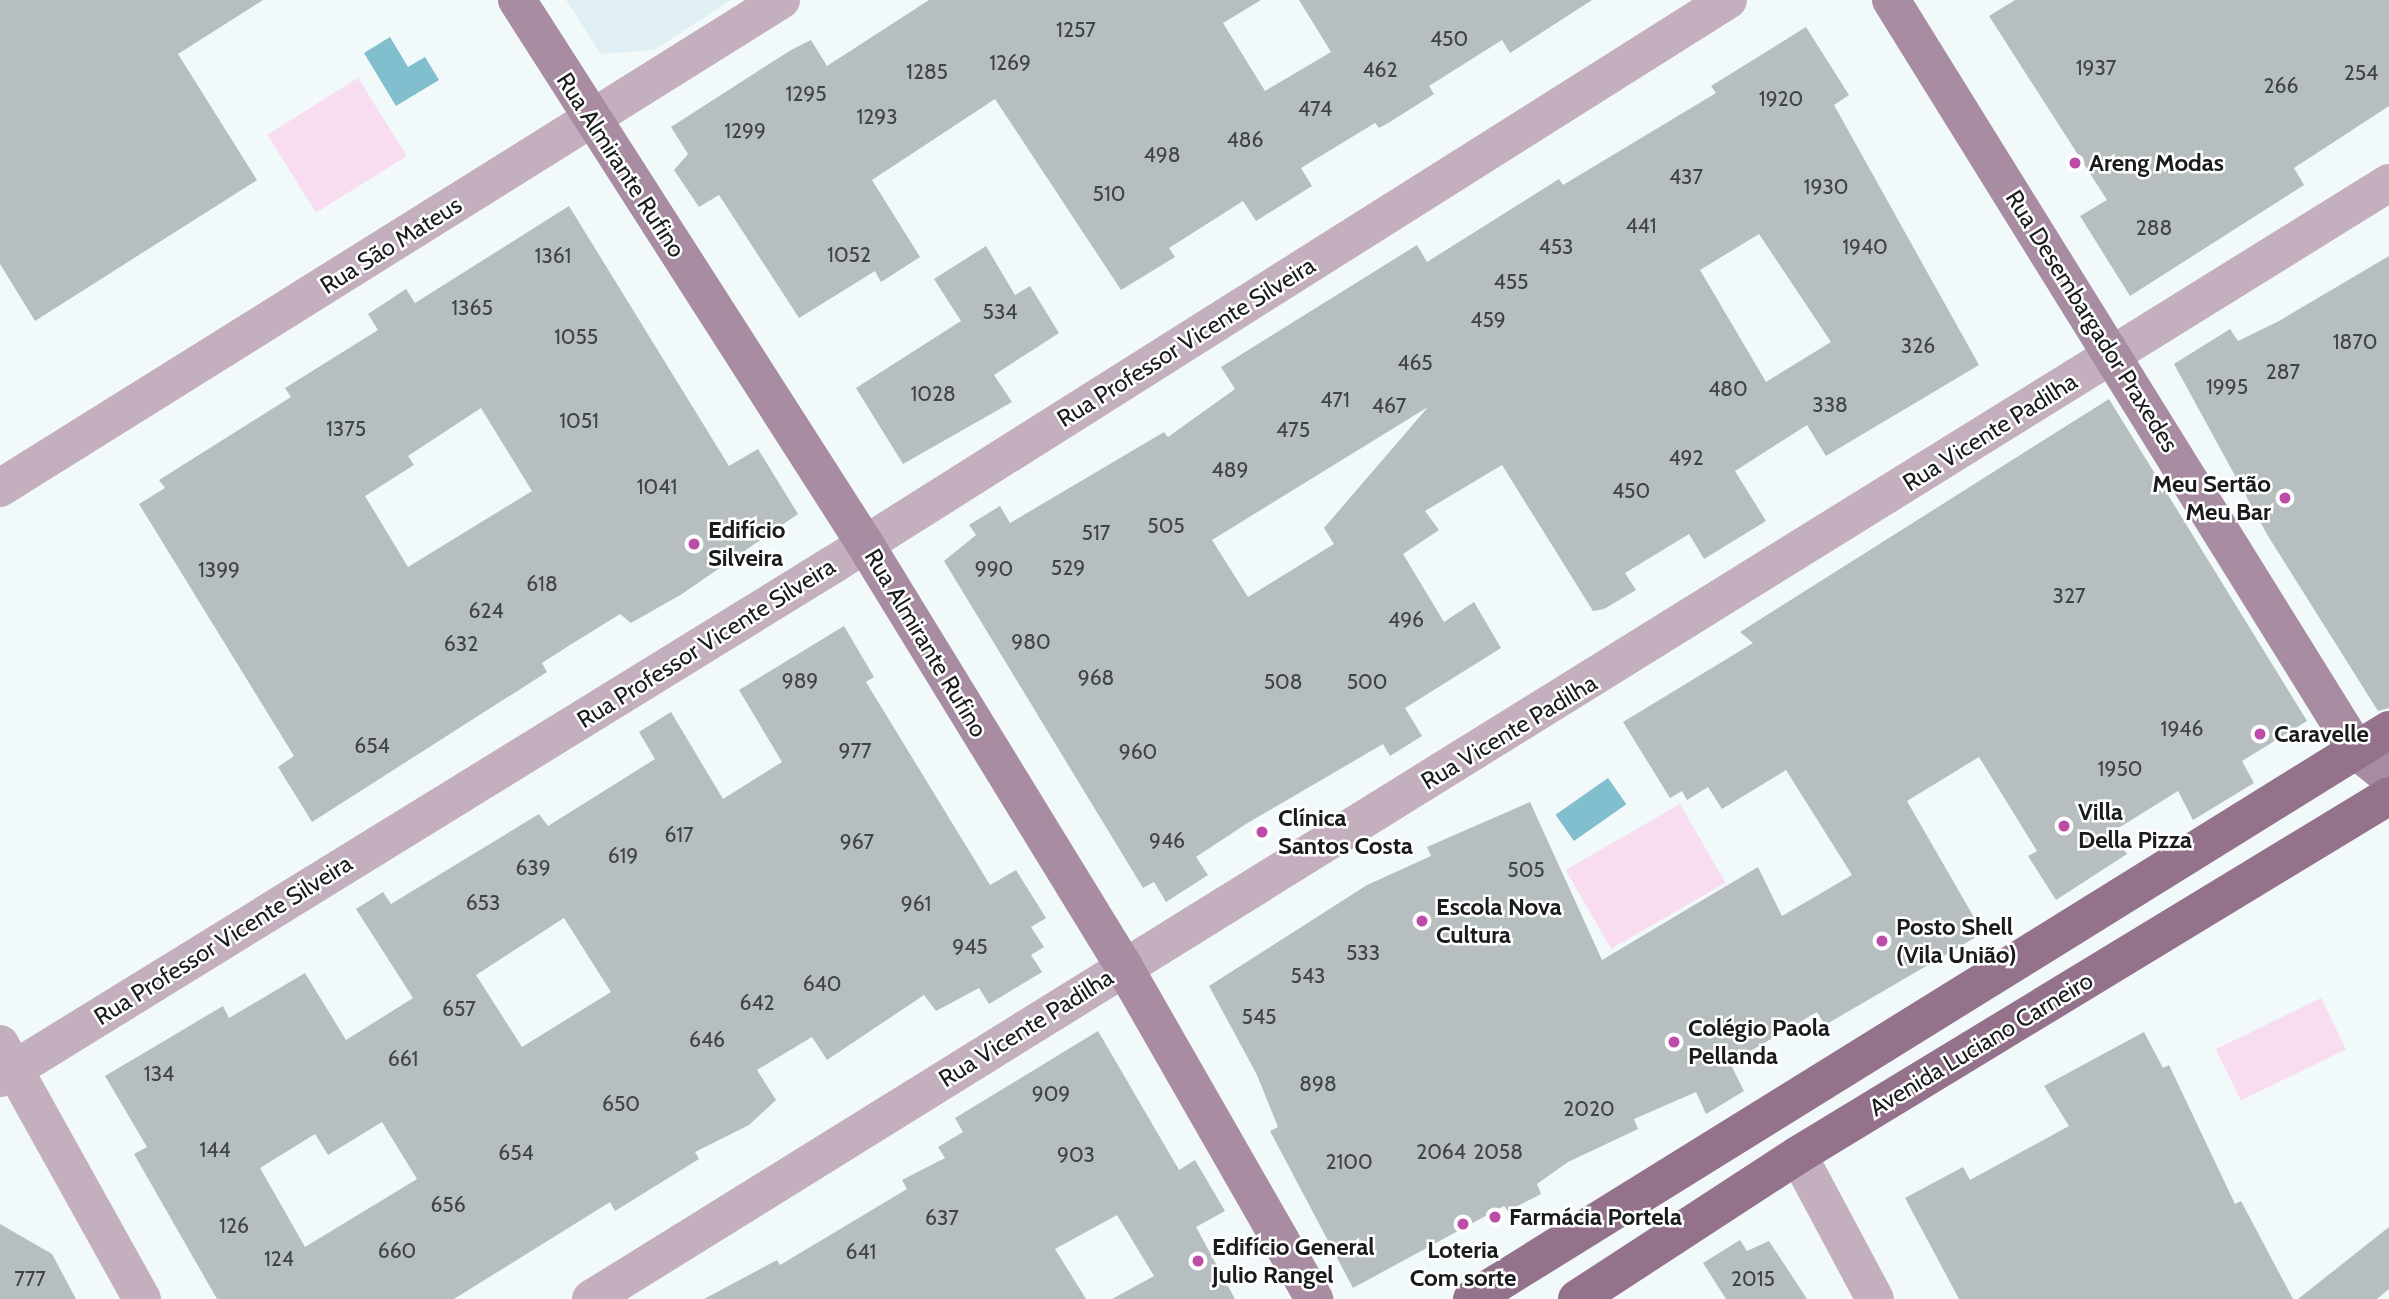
<!DOCTYPE html>
<meta charset="utf-8">
<style>
body{margin:0}
#map{position:relative;width:2389px;height:1299px;overflow:hidden;background:#f2f9fa;font-family:Cabin,sans-serif}
div>[style]{position:absolute}
[style*='--x']{left:calc(var(--x)*1px);top:calc(var(--y)*1px);width:calc(var(--w)*1px);rotate:calc(var(--a)*1deg)}
.built>*{inset:0;background:#e0eff3}
.green>*{inset:0;background:#f8dcf0;transform-origin:0 0}
.water>*{inset:0;background:#81bfce;transform-origin:0 0}
.building>*{inset:0;background:#b7bebf}
.street>*{height:38px;margin:-19px;padding:0 19px;transform-origin:19px;border-radius:19px;background:#c3afbd}
.secondary>*{height:38px;margin:-19px;padding:0 19px;transform-origin:19px;border-radius:19px;background:#a88ca1}
.primary>*{height:38px;margin:-19px;padding:0 19px;transform-origin:19px;border-radius:19px;background:#95728c}
.dots>*{width:19px;height:19px;translate:-50% -50%;box-sizing:border-box;border:4px solid #fff;border-radius:50%}
span{translate:-50% -50%;white-space:nowrap;text-align:center;line-height:1.15;-webkit-text-stroke:5px #fff;paint-order:stroke}
.number-label{font-size:21px;color:#404445}
.number-label span{-webkit-text-stroke-width:0}
.poi-label{font-size:24px;color:#191b1c;font-weight:700}
.left{translate:0 -50%;text-align:left}
.right{translate:-100% -50%;text-align:right}
.street-label{font-size:24px;color:#191b1c}
</style>
<div id="map">
<div class="built">
<div style="clip-path:polygon(566px 0,731px 0,654px 50px,601px 54px)"></div>
</div>
<div class="green">
<div style="left:358px;top:78px;width:92px;height:107px;rotate:58deg"></div>
<div style="left:1680px;top:804px;width:91px;height:132px;rotate:60deg"></div>
<div style="left:2321px;top:998px;width:57px;height:117px;rotate:64deg"></div>
</div>
<div class="water">
<div style="clip-path:polygon(390px 37px,408px 67px,425px 57px,439px 80px,396px 106px,364px 53px)"></div>
<div style="left:1608px;top:778px;width:32px;height:64px;rotate:55deg"></div>
</div>
<div class="building">
<div style="clip-path:polygon(0 0,263px 0,178px 54px,257px 180px,35px 321px,0 264px)"></div>
<div style="clip-path:polygon(929px 0,1261px 0,1223px 23px,1265px 91px,1331px 52px,1299px 0,1592px 0,1510px 53px,1502px 40px,1429px 86px,1434px 94px,1390px 122px,1379px 128px,1375px 123px,1301px 168px,1312px 186px,1256px 221px,1243px 201px,1169px 248px,1175px 257px,1121px 290px,995px 99px,872px 180px,920px 257px,881px 282px,875px 271px,799px 318px,719px 195px,699px 207px,674px 170px,688px 154px,671px 127px,791px 50px,811px 40px,827px 66px)"></div>
<div style="clip-path:polygon(2015px 0,2389px 0,2389px 106px,2294px 168px,2304px 185px,2130px 296px,2080px 216px,2107px 200px,1989px 16px)"></div>
<div style="clip-path:polygon(evenodd,1806px 27px,1849px 95px,1834px 105px,1979px 365px,1826px 456px,1807px 425px,1735px 471px,1766px 521px,1704px 559px,1689px 534px,1625px 573px,1636px 590px,1604px 609px,1593px 611px,1502px 465px,1425px 511px,1439px 530px,1403px 554px,1444px 622px,1474px 602px,1501px 648px,1405px 708px,1422px 736px,1390px 756px,1383px 744px,1246px 824px,1196px 857px,1208px 875px,1166px 902px,1154px 882px,1143px 888px,944px 561px,976px 535px,969px 525px,1000px 506px,1010px 523px,1164px 432px,1168px 437px,1235px 389px,1221px 367px,1417px 245px,1427px 262px,1559px 179px,1563px 185px,1716px 93px,1711px 86px,1806px 27px,1759px 234px,1831px 342px,1766px 382px,1700px 270px,1759px 234px,1806px 27px,1428px 407px,1324px 528px,1334px 544px,1248px 597px,1212px 540px,1428px 407px)"></div>
<div style="clip-path:polygon(evenodd,569px 206px,729px 466px,758px 449px,798px 514px,682px 594px,631px 623px,620px 614px,570px 645px,542px 663px,547px 672px,312px 822px,278px 767px,294px 756px,139px 504px,165px 488px,159px 480px,291px 397px,285px 388px,378px 330px,368px 314px,406px 289px,415px 303px,569px 206px,481px 408px,532px 491px,408px 567px,365px 496px,414px 465px,408px 456px,481px 408px)"></div>
<div style="clip-path:polygon(986px 246px,1015px 295px,1030px 286px,1059px 333px,994px 375px,1012px 402px,903px 464px,856px 388px,961px 321px,934px 279px)"></div>
<div style="clip-path:polygon(2389px 256px,2389px 708px,2378px 711px,2268px 536px,2174px 364px,2230px 329px,2238px 341px,2279px 321px)"></div>
<div style="clip-path:polygon(2109px 399px,2307px 721px,2242px 761px,2254px 783px,2193px 820px,2178px 791px,2112px 832px,2127px 854px,2056px 900px,2028px 856px,2037px 851px,1979px 757px,1907px 801px,1983px 933px,1825px 1025px,1817px 1012px,1730px 1063px,1744px 1091px,1706px 1114px,1696px 1092px,1634px 1119px,1638px 1129px,1568px 1162px,1537px 1184px,1541px 1194px,1508px 1211px,1504px 1206px,1353px 1288px,1270px 1131px,1278px 1127px,1257px 1075px,1209px 986px,1367px 885px,1431px 856px,1427px 847px,1530px 802px,1602px 960px,1758px 867px,1782px 916px,1852px 875px,1786px 770px,1722px 809px,1708px 787px,1687px 800px,1682px 791px,1670px 798px,1623px 722px,1753px 643px,1740px 632px)"></div>
<div style="clip-path:polygon(evenodd,844px 626px,874px 677px,866px 682px,990px 885px,1016px 870px,1046px 918px,1031px 927px,1044px 947px,1031px 955px,1042px 972px,989px 1004px,979px 988px,936px 1011px,924px 995px,827px 1060px,812px 1037px,757px 1070px,776px 1100px,749px 1125px,695px 1152px,699px 1159px,615px 1211px,610px 1202px,454px 1299px,217px 1299px,134px 1154px,147px 1147px,105px 1076px,223px 1006px,229px 1018px,305px 973px,346px 1040px,413px 998px,356px 909px,383px 892px,391px 904px,539px 814px,548px 826px,655px 759px,639px 732px,671px 712px,723px 799px,782px 762px,739px 690px,844px 626px,564px 918px,611px 992px,522px 1047px,476px 975px,564px 918px,844px 626px,382px 1122px,417px 1179px,305px 1247px,260px 1168px,315px 1134px,328px 1155px,382px 1122px)"></div>
<div style="clip-path:polygon(1098px 1031px,1179px 1170px,1195px 1160px,1225px 1211px,1196px 1227px,1235px 1299px,1112px 1299px,1154px 1276px,1117px 1215px,1055px 1249px,1086px 1299px,704px 1299px,777px 1260px,780px 1265px,907px 1189px,902px 1180px,945px 1158px,938px 1147px,963px 1132px,955px 1118px)"></div>
<div style="clip-path:polygon(2144px 1032px,2163px 1068px,2169px 1065px,2235px 1204px,2241px 1201px,2293px 1299px,1959px 1299px,1905px 1198px,1963px 1167px,1970px 1180px,2069px 1126px,2044px 1086px)"></div>
<div style="clip-path:polygon(0 1224px,52px 1254px,76px 1299px,0 1299px)"></div>
<div style="clip-path:polygon(2389px 1227px,2389px 1289px,2377px 1299px,2298px 1299px)"></div>
<div style="clip-path:polygon(1740px 1240px,1747px 1251px,1769px 1241px,1807px 1299px,1726px 1299px,1703px 1263px)"></div>
</div>
<div class="street">
<div style="--x:0;--y:488;--w:921;--a:-32"></div>
<div style="--x:0;--y:1044;--w:292;--a:60.9"></div>
<div style="--x:0;--y:1078;--w:980;--a:-31.65"></div>
<div style="--x:834;--y:564;--w:1057;--a:-32.25"></div>
<div style="--x:1798;--y:1155;--w:163;--a:61.9"></div>
<div style="--x:591;--y:1299;--w:2116;--a:-31.83"></div>
</div>
<div class="secondary">
<div style="--x:517;--y:0;--w:646;--a:57.39"></div>
<div style="--x:865;--y:544;--w:496;--a:58.5"></div>
<div style="--x:1124;--y:967;--w:383;--a:60.2"></div>
<div style="--x:1891;--y:0;--w:884;--a:58.18"></div>
<div style="--x:2357;--y:751;--w:41;--a:39.1"></div>
</div>
<div class="primary">
<div style="--x:1472;--y:1299;--w:1079;--a:-31.82"></div>
<div style="--x:1577;--y:1299;--w:264;--a:-33.1"></div>
<div style="--x:1798;--y:1155;--w:691;--a:-31.28"></div>
</div>
<div class="dots">
<div style="left:2075px;top:163px;background:#bd4ca8"></div>
<div style="left:2285px;top:498px;background:#bd4ca8"></div>
<div style="left:694px;top:544px;background:#bd4ca8"></div>
<div style="left:2260px;top:734px;background:#bd4ca8"></div>
<div style="left:2064px;top:826px;background:#bd4ca8"></div>
<div style="left:1262px;top:832px;background:#bd4ca8"></div>
<div style="left:1422px;top:921px;background:#bd4ca8"></div>
<div style="left:1882px;top:941px;background:#bd4ca8"></div>
<div style="left:1674px;top:1042px;background:#bd4ca8"></div>
<div style="left:1495px;top:1217px;background:#bd4ca8"></div>
<div style="left:1463px;top:1224px;background:#bd4ca8"></div>
<div style="left:1198px;top:1261px;background:#bd4ca8"></div>
</div>
<div class="number-label">
<span style="left:1076px;top:30px">1257</span>
<span style="left:1449px;top:39px">450</span>
<span style="left:1010px;top:63px">1269</span>
<span style="left:2096px;top:68px">1937</span>
<span style="left:1380px;top:70px">462</span>
<span style="left:927px;top:72px">1285</span>
<span style="left:2361px;top:73px">254</span>
<span style="left:2281px;top:86px">266</span>
<span style="left:806px;top:94px">1295</span>
<span style="left:1781px;top:99px">1920</span>
<span style="left:1315px;top:109px">474</span>
<span style="left:877px;top:117px">1293</span>
<span style="left:745px;top:131px">1299</span>
<span style="left:1245px;top:140px">486</span>
<span style="left:1162px;top:155px">498</span>
<span style="left:1686px;top:177px">437</span>
<span style="left:1826px;top:187px">1930</span>
<span style="left:1109px;top:194px">510</span>
<span style="left:1641px;top:226px">441</span>
<span style="left:2154px;top:228px">288</span>
<span style="left:1556px;top:247px">453</span>
<span style="left:1865px;top:247px">1940</span>
<span style="left:849px;top:255px">1052</span>
<span style="left:553px;top:256px">1361</span>
<span style="left:1511px;top:282px">455</span>
<span style="left:472px;top:308px">1365</span>
<span style="left:1000px;top:312px">534</span>
<span style="left:1488px;top:320px">459</span>
<span style="left:576px;top:337px">1055</span>
<span style="left:2355px;top:342px">1870</span>
<span style="left:1918px;top:346px">326</span>
<span style="left:1415px;top:363px">465</span>
<span style="left:2283px;top:372px">287</span>
<span style="left:2227px;top:387px">1995</span>
<span style="left:1728px;top:389px">480</span>
<span style="left:933px;top:394px">1028</span>
<span style="left:1335px;top:400px">471</span>
<span style="left:1830px;top:405px">338</span>
<span style="left:1389px;top:406px">467</span>
<span style="left:579px;top:421px">1051</span>
<span style="left:346px;top:429px">1375</span>
<span style="left:1293px;top:430px">475</span>
<span style="left:1686px;top:458px">492</span>
<span style="left:1230px;top:470px">489</span>
<span style="left:657px;top:487px">1041</span>
<span style="left:1631px;top:491px">450</span>
<span style="left:1166px;top:526px">505</span>
<span style="left:1096px;top:533px">517</span>
<span style="left:1068px;top:568px">529</span>
<span style="left:994px;top:569px">990</span>
<span style="left:219px;top:570px">1399</span>
<span style="left:542px;top:584px">618</span>
<span style="left:2069px;top:596px">327</span>
<span style="left:486px;top:611px">624</span>
<span style="left:1406px;top:620px">496</span>
<span style="left:1031px;top:642px">980</span>
<span style="left:461px;top:644px">632</span>
<span style="left:1096px;top:678px">968</span>
<span style="left:800px;top:681px">989</span>
<span style="left:1283px;top:682px">508</span>
<span style="left:1367px;top:682px">500</span>
<span style="left:2182px;top:729px">1946</span>
<span style="left:372px;top:746px">654</span>
<span style="left:855px;top:751px">977</span>
<span style="left:1138px;top:752px">960</span>
<span style="left:2120px;top:769px">1950</span>
<span style="left:679px;top:835px">617</span>
<span style="left:1167px;top:841px">946</span>
<span style="left:857px;top:842px">967</span>
<span style="left:623px;top:856px">619</span>
<span style="left:533px;top:868px">639</span>
<span style="left:1526px;top:870px">505</span>
<span style="left:483px;top:903px">653</span>
<span style="left:916px;top:904px">961</span>
<span style="left:970px;top:947px">945</span>
<span style="left:1363px;top:953px">533</span>
<span style="left:1308px;top:976px">543</span>
<span style="left:822px;top:984px">640</span>
<span style="left:757px;top:1003px">642</span>
<span style="left:459px;top:1009px">657</span>
<span style="left:1259px;top:1017px">545</span>
<span style="left:707px;top:1040px">646</span>
<span style="left:403px;top:1059px">661</span>
<span style="left:159px;top:1074px">134</span>
<span style="left:1318px;top:1084px">898</span>
<span style="left:1051px;top:1094px">909</span>
<span style="left:621px;top:1104px">650</span>
<span style="left:1589px;top:1109px">2020</span>
<span style="left:215px;top:1150px">144</span>
<span style="left:1441px;top:1152px">2064</span>
<span style="left:1498px;top:1152px">2058</span>
<span style="left:516px;top:1153px">654</span>
<span style="left:1076px;top:1155px">903</span>
<span style="left:1349px;top:1162px">2100</span>
<span style="left:448px;top:1205px">656</span>
<span style="left:942px;top:1218px">637</span>
<span style="left:234px;top:1226px">126</span>
<span style="left:397px;top:1251px">660</span>
<span style="left:861px;top:1252px">641</span>
<span style="left:279px;top:1259px">124</span>
<span style="left:30px;top:1279px">777</span>
<span style="left:1753px;top:1279px">2015</span>
</div>
<div class="poi-label">
<span class="left" style="left:2089px;top:163px">Areng Modas</span>
<span class="right" style="left:2271px;top:498px">Meu Sertão<br>Meu Bar</span>
<span class="left" style="left:708px;top:544px">Edifício<br>Silveira</span>
<span class="left" style="left:2274px;top:734px">Caravelle</span>
<span class="left" style="left:2078px;top:826px">Villa<br>Della Pizza</span>
<span class="left" style="left:1278px;top:832px">Clínica<br>Santos Costa</span>
<span class="left" style="left:1436px;top:921px">Escola Nova<br>Cultura</span>
<span class="left" style="left:1896px;top:941px">Posto Shell<br>(Vila União)</span>
<span class="left" style="left:1688px;top:1042px">Colégio Paola<br>Pellanda</span>
<span class="left" style="left:1509px;top:1217px">Farmácia Portela</span>
<span class="left" style="left:1212px;top:1261px">Edifício General<br>Julio Rangel</span>
<span style="left:1463px;top:1264px">Loteria<br>Com sorte</span>
</div>
<div class="street-label">
<span style="left:621px;top:165px;rotate:57deg">Rua Almirante Rufino</span>
<span style="left:391px;top:245px;rotate:-32deg">Rua São Mateus</span>
<span style="left:2092px;top:321px;rotate:58deg">Rua Desembargador Praxedes</span>
<span style="left:1186px;top:342px;rotate:-32deg">Rua Professor Vicente Silveira</span>
<span style="left:1990px;top:432px;rotate:-32deg">Rua Vicente Padilha</span>
<span style="left:706px;top:643px;rotate:-32deg">Rua Professor Vicente Silveira</span>
<span style="left:926px;top:643px;rotate:59deg">Rua Almirante Rufino</span>
<span style="left:1509px;top:732px;rotate:-31deg">Rua Vicente Padilha</span>
<span style="left:223px;top:940px;rotate:-32deg">Rua Professor Vicente Silveira</span>
<span style="left:1026px;top:1028px;rotate:-32deg">Rua Vicente Padilha</span>
<span style="left:1981px;top:1044px;rotate:-31deg">Avenida Luciano Carneiro</span>
</div>
</div>
